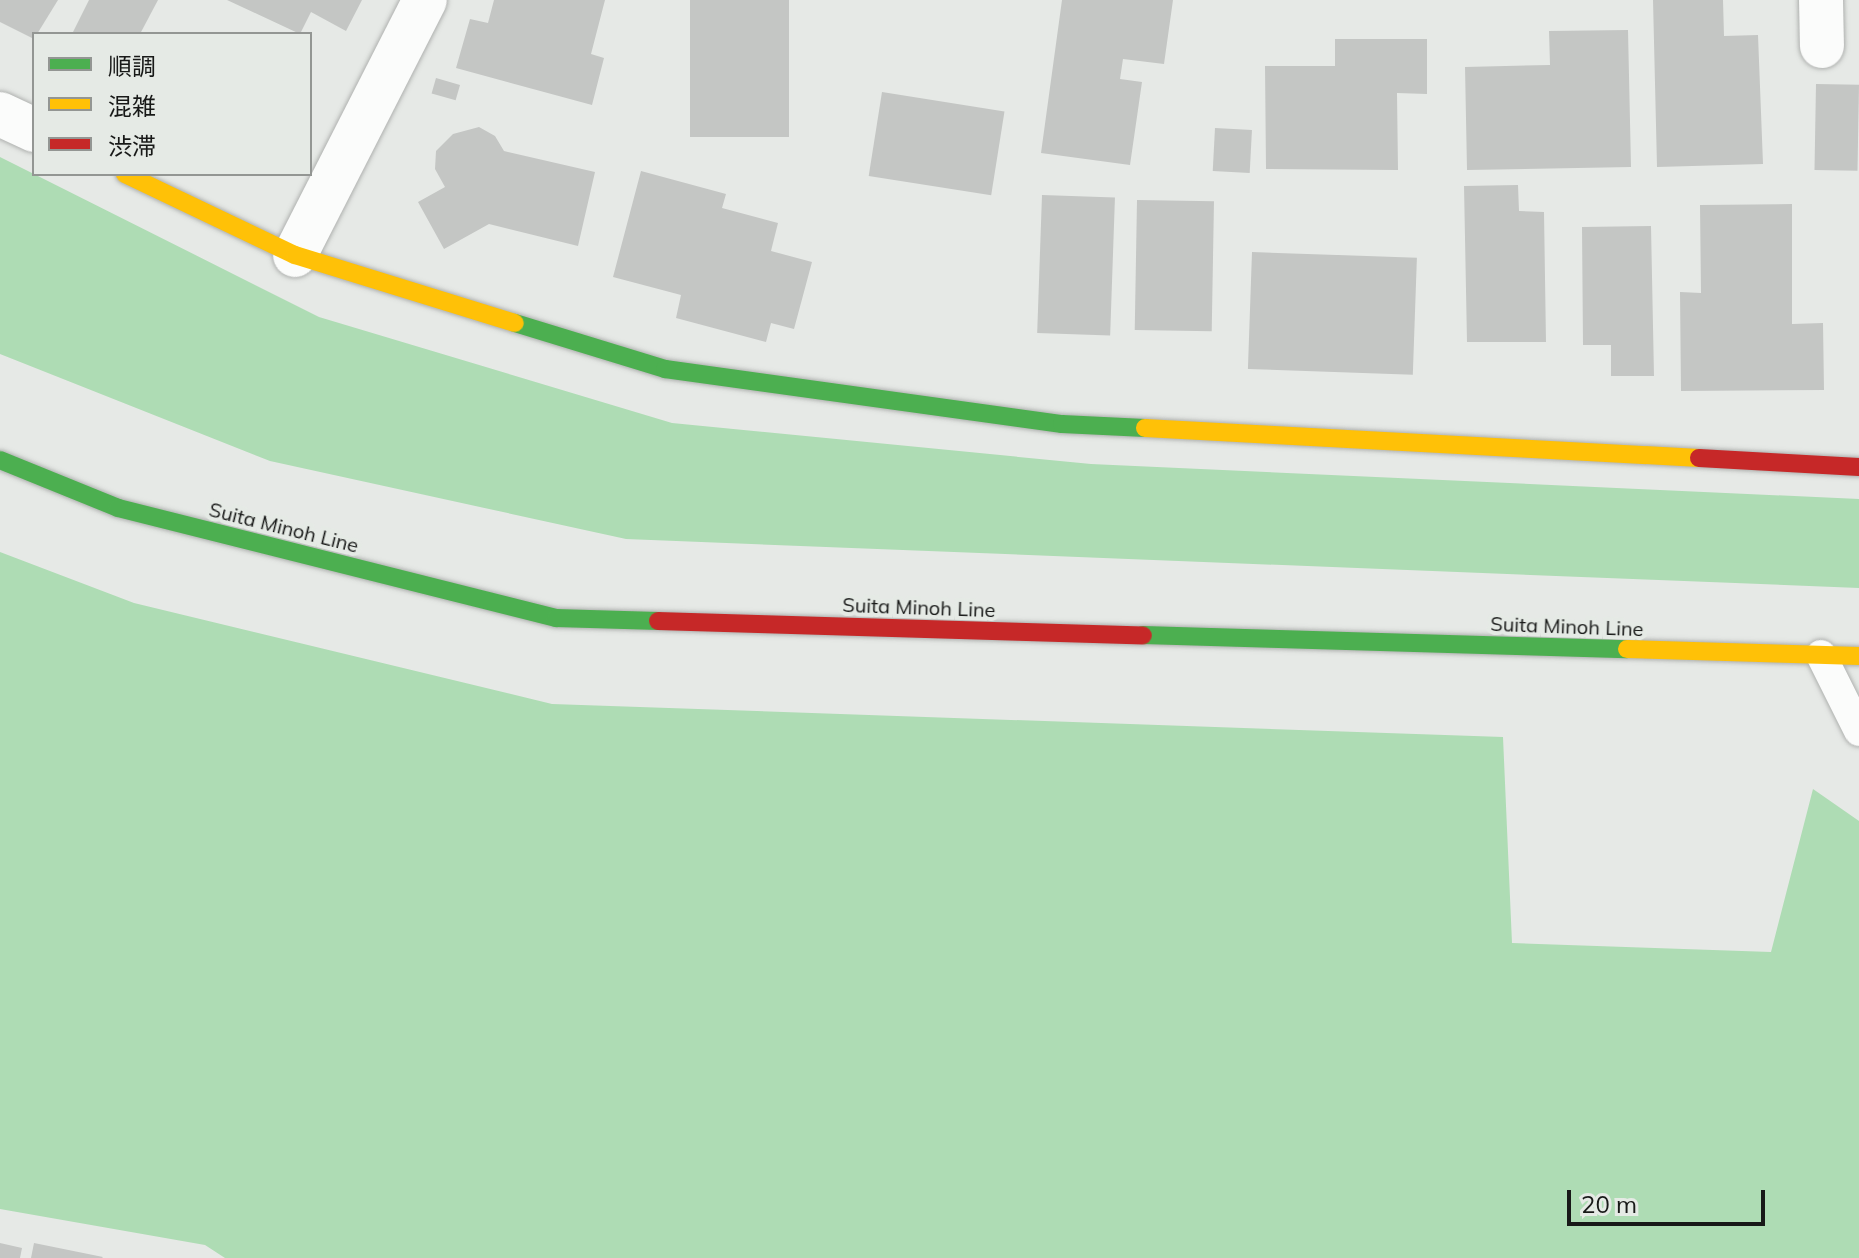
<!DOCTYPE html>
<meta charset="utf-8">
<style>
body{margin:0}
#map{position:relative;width:1859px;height:1258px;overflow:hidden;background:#e6e9e6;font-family:Mulish,"Noto Sans JP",sans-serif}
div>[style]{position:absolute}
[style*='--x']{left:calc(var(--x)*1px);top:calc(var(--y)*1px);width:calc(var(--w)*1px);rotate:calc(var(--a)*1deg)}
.forest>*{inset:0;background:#aedcb4}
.building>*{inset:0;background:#c4c6c4;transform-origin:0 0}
.roads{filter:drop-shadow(0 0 2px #afb1af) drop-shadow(0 0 2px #afb1af)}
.lane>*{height:30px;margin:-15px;padding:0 15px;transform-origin:15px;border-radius:15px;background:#fbfcfb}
.street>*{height:44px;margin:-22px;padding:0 22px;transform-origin:22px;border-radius:22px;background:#fbfcfb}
.fast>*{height:18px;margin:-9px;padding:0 9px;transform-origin:9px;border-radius:9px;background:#4caf50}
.slow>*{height:18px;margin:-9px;padding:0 9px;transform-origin:9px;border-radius:9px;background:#ffc107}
.jam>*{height:18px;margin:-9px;padding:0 9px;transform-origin:9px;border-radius:9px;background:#c62828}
span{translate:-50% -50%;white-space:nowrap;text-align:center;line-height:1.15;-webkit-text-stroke:8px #e5eae5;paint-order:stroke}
.street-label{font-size:20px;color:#181918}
.legend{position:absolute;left:32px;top:32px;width:280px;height:144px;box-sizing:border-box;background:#e5eae5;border:2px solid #939693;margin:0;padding:10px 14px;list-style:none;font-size:24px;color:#181918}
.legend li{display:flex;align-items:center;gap:16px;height:40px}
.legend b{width:40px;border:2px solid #939693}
.scale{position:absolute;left:1567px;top:1190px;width:198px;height:36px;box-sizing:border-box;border:4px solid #181918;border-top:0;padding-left:10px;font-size:24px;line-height:28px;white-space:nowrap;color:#181918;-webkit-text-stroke:6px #e5eae5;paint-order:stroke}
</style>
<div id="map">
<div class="forest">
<div style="clip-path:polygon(0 157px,319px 317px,672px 423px,1091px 464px,1859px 499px,1859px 588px,626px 539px,270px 461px,0 354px)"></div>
<div style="clip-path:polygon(0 552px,134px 603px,552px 704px,1503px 737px,1512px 943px,1771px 952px,1813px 789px,1859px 821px,1859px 1258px,225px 1258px,205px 1245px,0 1209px)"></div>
</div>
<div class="building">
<div style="clip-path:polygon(0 0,58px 0,34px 39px,0 22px)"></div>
<div style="clip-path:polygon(89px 0,158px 0,140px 34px,72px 34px)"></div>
<div style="clip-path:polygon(227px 0,362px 0,346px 31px,311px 12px,300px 34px)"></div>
<div style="clip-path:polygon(494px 0,605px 0,591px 54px,604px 58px,592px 105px,456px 68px,470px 19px,488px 23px)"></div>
<div style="left:690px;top:0;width:99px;height:137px"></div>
<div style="clip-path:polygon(1062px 0,1173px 0,1164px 64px,1123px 59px,1120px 79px,1142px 82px,1130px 165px,1041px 153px)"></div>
<div style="clip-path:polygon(1653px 0,1723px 0,1724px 36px,1758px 35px,1763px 164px,1657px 167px)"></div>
<div style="clip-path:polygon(1628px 30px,1631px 167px,1467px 170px,1465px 67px,1550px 65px,1549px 31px)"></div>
<div style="clip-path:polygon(1335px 39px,1427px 39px,1427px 94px,1397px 93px,1398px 170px,1266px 169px,1265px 66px,1335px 66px)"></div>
<div style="left:436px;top:78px;width:25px;height:16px;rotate:16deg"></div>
<div style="left:1816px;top:84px;width:43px;height:86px;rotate:1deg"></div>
<div style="left:882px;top:92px;width:124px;height:85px;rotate:9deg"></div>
<div style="clip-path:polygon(479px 127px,495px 136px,504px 151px,595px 172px,578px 246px,489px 224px,444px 249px,418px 202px,445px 187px,435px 169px,436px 151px,453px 134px)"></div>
<div style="left:1215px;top:128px;width:37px;height:43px;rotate:3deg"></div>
<div style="clip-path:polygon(641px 171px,726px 194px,722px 208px,778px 223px,771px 251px,812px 262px,794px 329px,771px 323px,766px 342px,676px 318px,681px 295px,613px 277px)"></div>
<div style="clip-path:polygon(1518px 185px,1519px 211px,1544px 212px,1546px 342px,1467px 342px,1464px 186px)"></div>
<div style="left:1042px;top:195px;width:73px;height:138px;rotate:2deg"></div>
<div style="left:1137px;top:200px;width:77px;height:130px;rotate:1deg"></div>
<div style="clip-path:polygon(1792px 204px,1792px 324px,1823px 323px,1824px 390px,1681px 391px,1680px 292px,1701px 293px,1700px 205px)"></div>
<div style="clip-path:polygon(1651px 226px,1654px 376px,1611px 376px,1611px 345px,1583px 345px,1582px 227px)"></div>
<div style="left:1252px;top:252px;width:165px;height:117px;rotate:2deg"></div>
<div style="clip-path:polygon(0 1243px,22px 1248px,20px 1258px,0 1258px)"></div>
<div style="clip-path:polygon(34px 1243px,103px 1257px,102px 1258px,31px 1258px)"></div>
</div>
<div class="roads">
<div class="lane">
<div style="--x:1821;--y:655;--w:85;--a:63.4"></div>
</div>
<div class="street">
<div style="--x:1821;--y:0;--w:46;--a:88.8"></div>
<div style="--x:0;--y:114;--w:38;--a:25"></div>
<div style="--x:295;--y:255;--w:286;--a:-63"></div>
</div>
<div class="fast">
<div style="--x:515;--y:323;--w:157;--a:17"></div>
<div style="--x:665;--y:369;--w:401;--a:7.9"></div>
<div style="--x:1062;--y:424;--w:83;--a:2.8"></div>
<div style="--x:0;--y:460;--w:127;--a:22.1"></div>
<div style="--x:118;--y:508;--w:452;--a:14.1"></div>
<div style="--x:556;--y:618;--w:102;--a:1.7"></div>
<div style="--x:1143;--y:635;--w:484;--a:1.7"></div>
</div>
<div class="slow">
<div style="--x:125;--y:174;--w:188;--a:25.5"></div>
<div style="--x:295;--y:255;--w:230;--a:17.2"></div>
<div style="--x:1145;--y:428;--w:555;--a:3.1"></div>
<div style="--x:1627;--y:649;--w:232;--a:1.7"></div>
</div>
<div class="jam">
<div style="--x:1699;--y:458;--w:160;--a:3.2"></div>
<div style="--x:658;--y:621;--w:485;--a:1.7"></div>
</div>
</div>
<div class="street-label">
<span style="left:284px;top:527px;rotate:14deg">Suita Minoh Line</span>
<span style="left:919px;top:607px;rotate:2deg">Suita Minoh Line</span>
<span style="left:1567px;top:626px;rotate:2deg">Suita Minoh Line</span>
</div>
<ul class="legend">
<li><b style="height:10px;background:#4caf50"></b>順調</li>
<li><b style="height:10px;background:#ffc107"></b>混雑</li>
<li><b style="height:10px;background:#c62828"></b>渋滞</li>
</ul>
<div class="scale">20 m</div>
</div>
